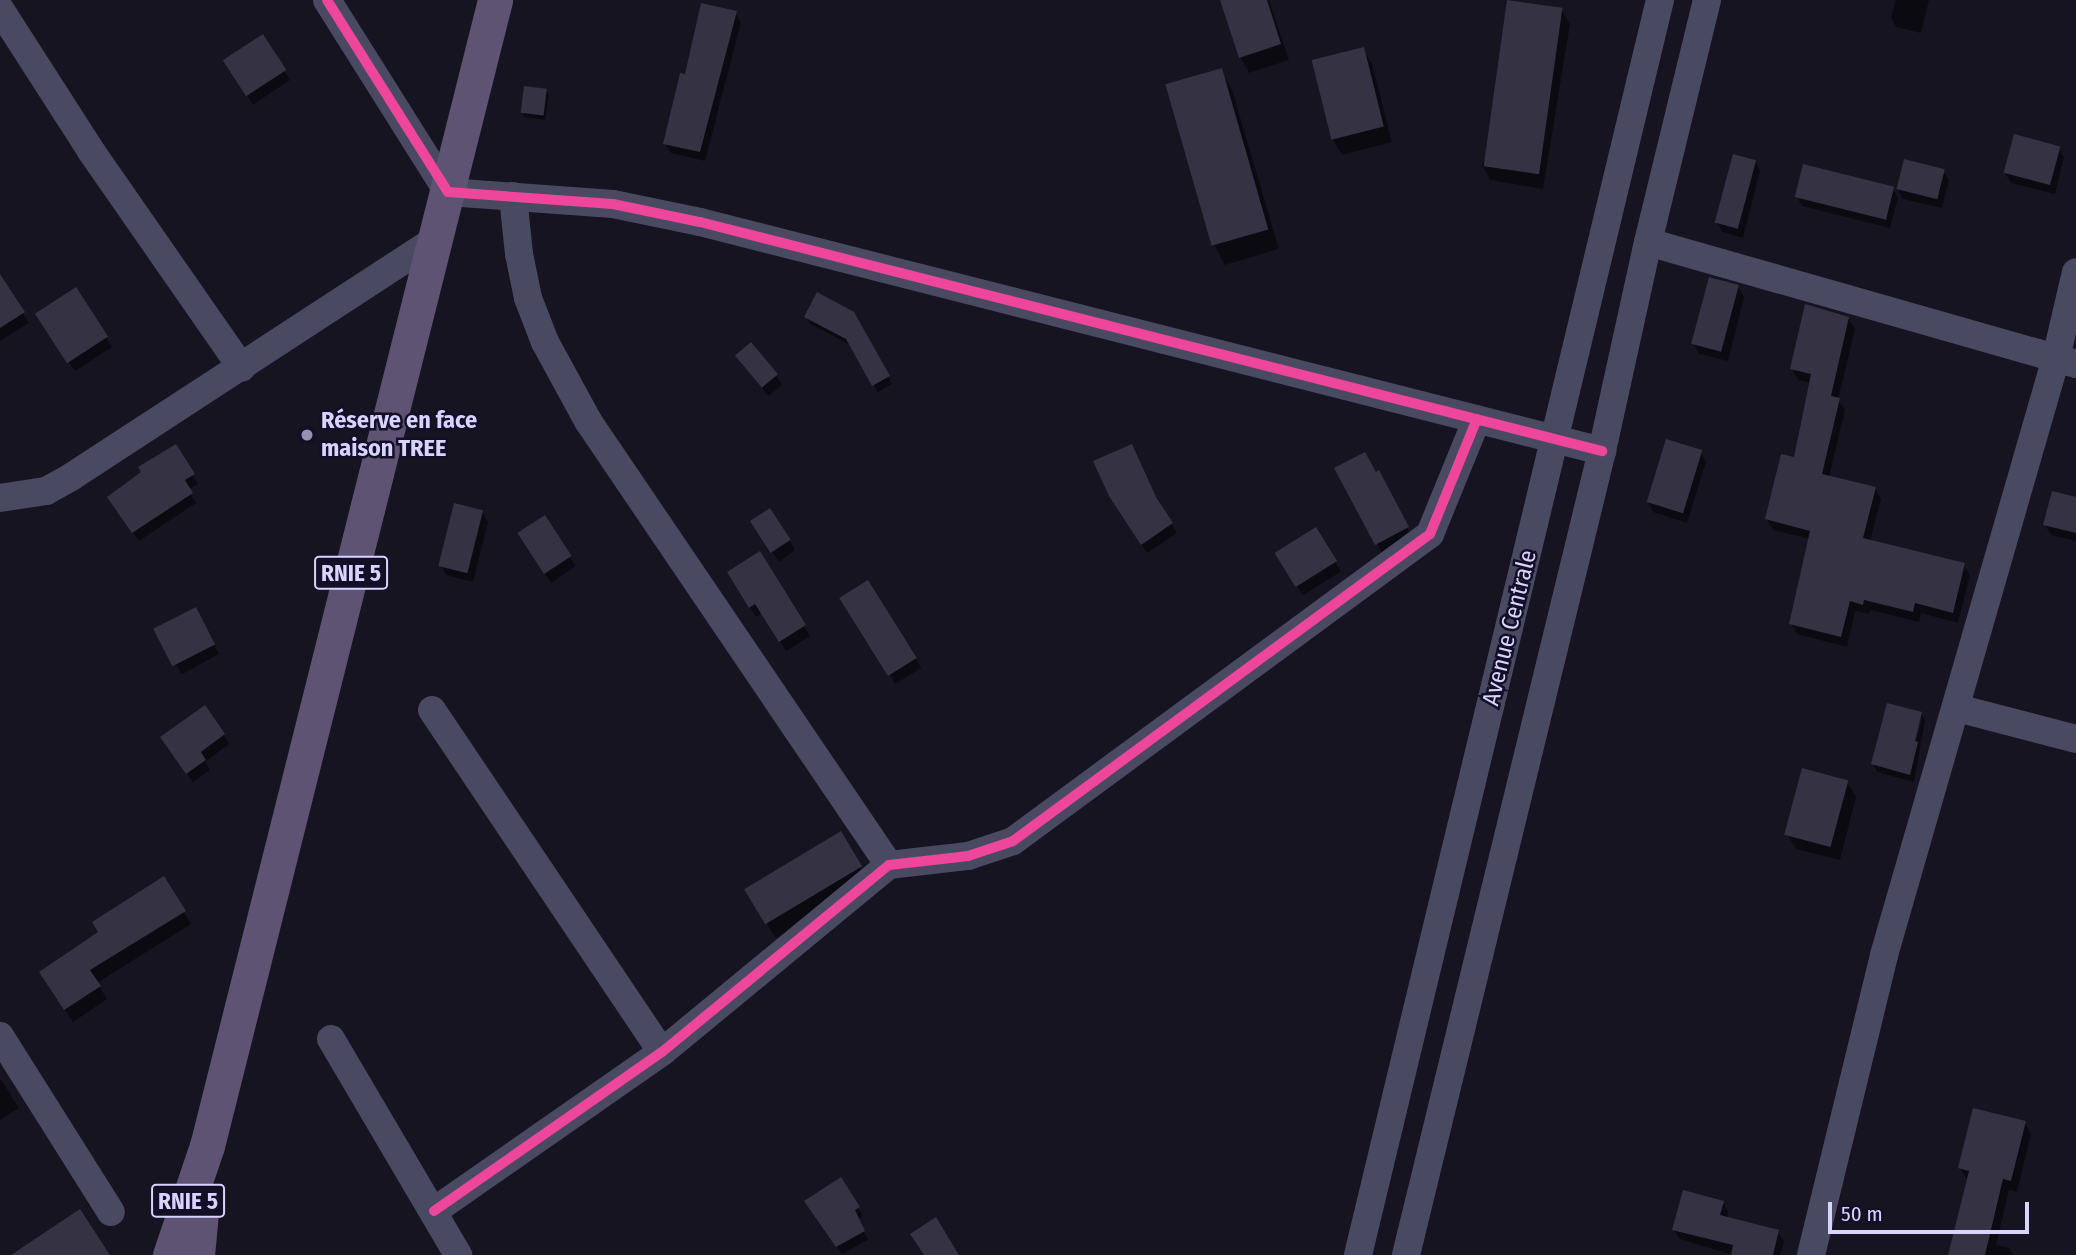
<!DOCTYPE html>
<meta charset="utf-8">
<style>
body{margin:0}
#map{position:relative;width:2076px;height:1255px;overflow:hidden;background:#161421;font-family:"Fira Sans Condensed",sans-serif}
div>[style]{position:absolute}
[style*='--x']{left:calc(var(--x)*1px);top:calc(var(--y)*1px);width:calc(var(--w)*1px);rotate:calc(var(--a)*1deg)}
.shadow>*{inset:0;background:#0007;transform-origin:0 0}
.building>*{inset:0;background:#343243;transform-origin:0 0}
.minor>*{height:28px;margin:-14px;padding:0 14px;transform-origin:14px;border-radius:14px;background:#4a4962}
.major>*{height:35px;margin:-17.5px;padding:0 17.5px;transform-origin:17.5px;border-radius:17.5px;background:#5e5373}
.cycleway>*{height:10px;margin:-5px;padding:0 5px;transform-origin:5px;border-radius:5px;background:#ed469a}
.dots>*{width:19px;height:19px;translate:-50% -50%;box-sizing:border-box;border:4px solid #130f26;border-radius:50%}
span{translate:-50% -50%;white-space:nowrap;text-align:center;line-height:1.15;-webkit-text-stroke:5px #130f26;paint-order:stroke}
.shield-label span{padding:2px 5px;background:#130f26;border:2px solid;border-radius:5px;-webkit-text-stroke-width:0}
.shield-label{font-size:23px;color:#d9d4ff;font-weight:700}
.poi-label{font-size:24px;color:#d9d4ff;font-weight:700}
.left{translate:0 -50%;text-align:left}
.street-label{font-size:24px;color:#d9d4ff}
.scale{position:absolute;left:1828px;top:1202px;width:201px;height:32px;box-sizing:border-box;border:4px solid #d9d4ff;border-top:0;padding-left:9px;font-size:21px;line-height:24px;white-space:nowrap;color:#d9d4ff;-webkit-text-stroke:5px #130f26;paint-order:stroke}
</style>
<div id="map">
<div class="shadow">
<div style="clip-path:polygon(1222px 0,1269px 0,1289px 60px,1249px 73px,1241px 58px)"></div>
<div style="clip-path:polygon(1896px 0,1929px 0,1921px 33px,1896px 27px,1891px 18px)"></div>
<div style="clip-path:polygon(1561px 9px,1570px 24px,1543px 189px,1490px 180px,1482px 165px)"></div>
<div style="clip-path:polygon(735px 12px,741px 22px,705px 161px,671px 153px,665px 144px,687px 76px)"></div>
<div style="clip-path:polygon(1363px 49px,1372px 64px,1392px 142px,1342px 155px,1333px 140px,1314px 62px)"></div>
<div style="clip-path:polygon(1221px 70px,1232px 90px,1279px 249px,1225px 265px,1214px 245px)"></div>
<div style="clip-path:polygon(231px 71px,284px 71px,290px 80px,253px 105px)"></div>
<div style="clip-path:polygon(546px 91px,549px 95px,545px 120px,524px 117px,522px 112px)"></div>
<div style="clip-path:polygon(2058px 148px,2064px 157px,2055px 194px,2011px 183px,2005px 173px)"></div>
<div style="clip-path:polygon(1755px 161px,1760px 171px,1743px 238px,1723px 232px,1717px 223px)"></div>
<div style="clip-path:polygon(1943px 171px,1949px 180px,1942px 208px,1903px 199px,1898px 189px)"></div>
<div style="clip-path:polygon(1893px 189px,1898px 198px,1890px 228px,1802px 206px,1797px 197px)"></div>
<div style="clip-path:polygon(0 277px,29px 323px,0 341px)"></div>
<div style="clip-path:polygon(1738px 287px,1744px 297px,1728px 361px,1699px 354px,1694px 344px)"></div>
<div style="clip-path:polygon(853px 313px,892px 384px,878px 392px,852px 346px,810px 324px,806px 316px)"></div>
<div style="clip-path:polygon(1848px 318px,1855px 329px,1838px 400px,1845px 410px,1829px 477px,1875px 488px,1881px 499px,1870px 541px,1964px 565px,1970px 576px,1958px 623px,1921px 613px,1919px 622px,1870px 610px,1869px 614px,1855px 611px,1847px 647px,1797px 634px,1791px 623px,1810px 539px,1773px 530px,1767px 519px,1795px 460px,1811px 383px,1798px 380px,1792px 369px)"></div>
<div style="clip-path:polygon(43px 323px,106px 338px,112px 347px,75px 371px)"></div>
<div style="clip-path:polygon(737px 356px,776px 375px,782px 385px,768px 396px)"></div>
<div style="clip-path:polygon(175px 446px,198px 484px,188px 490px,196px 503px,139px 541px,114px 506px)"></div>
<div style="clip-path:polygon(1701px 452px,1706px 462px,1687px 523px,1653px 512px,1648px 502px)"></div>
<div style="clip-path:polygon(1337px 469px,1378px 473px,1412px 537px,1382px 553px)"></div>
<div style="clip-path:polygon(2076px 499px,2076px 541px,2051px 535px,2045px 525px)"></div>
<div style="clip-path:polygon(1159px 504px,1177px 533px,1147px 553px,1117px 506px)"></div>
<div style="clip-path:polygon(482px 512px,488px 522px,473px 582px,446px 575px,441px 566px)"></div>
<div style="left:1315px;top:530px;width:49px;height:45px;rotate:58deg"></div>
<div style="clip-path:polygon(758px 532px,790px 541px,795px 550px,779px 562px)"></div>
<div style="clip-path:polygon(525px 544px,570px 557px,576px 566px,551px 583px)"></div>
<div style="clip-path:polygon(760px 553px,810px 636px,786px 651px,762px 613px,756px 617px,729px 573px)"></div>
<div style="left:868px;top:582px;width:101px;height:31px;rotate:58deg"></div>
<div style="left:195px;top:610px;width:50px;height:43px;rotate:61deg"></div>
<div style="clip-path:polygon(evenodd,1921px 713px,1925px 721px,1914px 782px,1877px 772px,1873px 764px,1921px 713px,1919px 717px,1922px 717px,1914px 750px,1911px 749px,1919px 717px)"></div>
<div style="clip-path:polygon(224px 735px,229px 744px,205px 762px,210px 770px,193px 782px,168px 747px)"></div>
<div style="clip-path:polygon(1847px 782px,1856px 797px,1840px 860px,1796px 849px,1787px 834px)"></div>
<div style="left:840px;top:834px;width:56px;height:109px;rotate:59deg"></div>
<div style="clip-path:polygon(164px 879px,191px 924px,97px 983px,107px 999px,73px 1022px,48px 986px,100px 933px)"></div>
<div style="clip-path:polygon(0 1078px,19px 1108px,0 1120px)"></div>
<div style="clip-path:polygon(2025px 1123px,2031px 1134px,2017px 1192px,2009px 1190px,1996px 1245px,2009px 1248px,2013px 1255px,1950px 1255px,1967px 1180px,1960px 1168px)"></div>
<div style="clip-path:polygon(840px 1179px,863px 1216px,858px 1219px,868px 1240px,842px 1254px,811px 1210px)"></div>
<div style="clip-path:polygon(1723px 1202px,1728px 1212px,1727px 1219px,1778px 1232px,1784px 1241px,1780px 1255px,1733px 1255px,1680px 1239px,1674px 1230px)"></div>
</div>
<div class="building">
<div style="clip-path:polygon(1220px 0,1267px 0,1281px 44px,1239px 58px)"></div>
<div style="left:1507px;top:0;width:56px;height:168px;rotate:8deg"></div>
<div style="clip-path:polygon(701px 3px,737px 11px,700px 152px,663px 144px,680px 73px,685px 74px)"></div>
<div style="left:263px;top:34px;width:43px;height:48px;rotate:57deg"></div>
<div style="left:1364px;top:47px;width:82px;height:54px;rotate:76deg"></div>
<div style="left:1222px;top:68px;width:168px;height:59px;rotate:74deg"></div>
<div style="left:524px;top:86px;width:23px;height:27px;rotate:7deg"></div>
<div style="left:2014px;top:134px;width:48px;height:40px;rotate:15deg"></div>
<div style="left:1733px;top:154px;width:24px;height:71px;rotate:15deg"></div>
<div style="left:1904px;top:159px;width:42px;height:31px;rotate:14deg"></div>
<div style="left:1803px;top:164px;width:94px;height:34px;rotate:14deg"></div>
<div style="clip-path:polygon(0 274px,25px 312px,0 328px)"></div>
<div style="left:1709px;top:277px;width:31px;height:69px;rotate:15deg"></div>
<div style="left:76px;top:287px;width:59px;height:49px;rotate:57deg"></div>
<div style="clip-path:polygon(817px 292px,854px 312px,890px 376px,872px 386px,846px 339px,804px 317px)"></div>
<div style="clip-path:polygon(1805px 304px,1849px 317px,1831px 396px,1840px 398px,1822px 474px,1876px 487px,1863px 538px,1965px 563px,1953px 613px,1915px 603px,1913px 612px,1864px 600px,1863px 605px,1850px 601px,1841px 637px,1789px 624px,1810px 531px,1765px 519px,1781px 454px,1794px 457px,1811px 374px,1790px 369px)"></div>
<div style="left:751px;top:342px;width:42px;height:21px;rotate:50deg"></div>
<div style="left:1666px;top:439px;width:38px;height:66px;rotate:17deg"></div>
<div style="clip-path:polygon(176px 444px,195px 474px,185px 480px,193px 493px,132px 533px,107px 497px,141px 472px,138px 467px)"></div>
<div style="clip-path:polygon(1132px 444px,1156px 497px,1173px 523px,1141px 545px,1109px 496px,1093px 461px)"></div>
<div style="clip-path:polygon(1365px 452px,1376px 472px,1379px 470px,1409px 527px,1375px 545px,1334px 468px)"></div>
<div style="clip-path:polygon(2052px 491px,2076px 497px,2076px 533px,2043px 525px)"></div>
<div style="left:454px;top:503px;width:30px;height:65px;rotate:14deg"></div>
<div style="left:770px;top:508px;width:38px;height:24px;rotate:57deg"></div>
<div style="left:545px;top:515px;width:49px;height:33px;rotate:57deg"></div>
<div style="left:1316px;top:527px;width:40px;height:49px;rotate:58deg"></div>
<div style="clip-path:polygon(760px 551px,806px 625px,779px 642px,755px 604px,749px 608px,727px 572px)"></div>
<div style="left:868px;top:580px;width:92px;height:34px;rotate:58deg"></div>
<div style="left:196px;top:607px;width:42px;height:48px;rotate:63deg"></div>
<div style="clip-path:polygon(1887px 703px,1922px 712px,1915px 741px,1918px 742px,1910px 775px,1871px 764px)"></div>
<div style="clip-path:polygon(205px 705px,225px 734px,201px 752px,206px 760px,186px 774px,160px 737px)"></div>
<div style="left:1802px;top:768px;width:48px;height:69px;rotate:15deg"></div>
<div style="left:841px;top:831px;width:41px;height:113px;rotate:59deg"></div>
<div style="clip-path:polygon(164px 876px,186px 911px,90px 970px,101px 986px,64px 1010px,39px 972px,98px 932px,92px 922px)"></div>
<div style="clip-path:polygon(1973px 1108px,2026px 1121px,2011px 1181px,2003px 1179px,1985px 1255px,1948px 1255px,1969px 1171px,1958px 1168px)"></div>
<div style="clip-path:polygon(841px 1177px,860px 1207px,855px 1210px,865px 1231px,836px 1247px,804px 1201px)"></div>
<div style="clip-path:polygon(1683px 1190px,1724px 1201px,1720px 1215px,1779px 1230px,1773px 1255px,1731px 1255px,1733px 1245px,1672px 1230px)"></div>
<div style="clip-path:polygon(80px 1209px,110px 1255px,11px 1255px)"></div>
<div style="clip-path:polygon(936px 1217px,959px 1255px,924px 1255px,910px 1234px)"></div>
</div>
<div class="minor">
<div style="--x:327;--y:0;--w:227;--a:57.8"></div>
<div style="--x:448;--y:192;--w:165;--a:4.2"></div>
<div style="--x:613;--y:204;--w:89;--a:11.7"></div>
<div style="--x:700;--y:222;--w:931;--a:14.25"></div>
<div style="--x:0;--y:9;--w:169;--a:57.3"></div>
<div style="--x:91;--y:151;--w:264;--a:55.2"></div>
<div style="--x:513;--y:196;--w:58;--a:84.1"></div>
<div style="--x:519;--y:254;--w:45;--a:78.4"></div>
<div style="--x:528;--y:298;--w:47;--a:68.9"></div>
<div style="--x:545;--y:342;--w:90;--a:61.4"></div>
<div style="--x:588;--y:421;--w:536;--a:55.87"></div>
<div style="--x:1648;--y:242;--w:445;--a:15.9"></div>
<div style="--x:0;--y:498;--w:47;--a:-8.7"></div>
<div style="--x:46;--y:491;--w:29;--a:-29"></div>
<div style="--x:71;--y:477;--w:437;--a:-33.1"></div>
<div style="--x:1957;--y:708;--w:123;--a:14.6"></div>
<div style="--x:432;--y:710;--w:412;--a:56.1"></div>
<div style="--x:0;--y:1036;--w:208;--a:57.8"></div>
<div style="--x:331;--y:1039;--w:251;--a:59.5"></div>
<div style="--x:434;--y:1211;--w:278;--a:-34.9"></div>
<div style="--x:662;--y:1052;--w:294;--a:-39.5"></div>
<div style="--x:889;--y:865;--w:80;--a:-6.5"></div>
<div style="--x:968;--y:856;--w:47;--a:-18.4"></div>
<div style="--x:1013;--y:841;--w:518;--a:-36.36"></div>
<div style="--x:1430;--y:534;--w:124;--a:-67.8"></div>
<div style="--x:1358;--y:1255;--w:1291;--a:-76.47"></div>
<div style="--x:1406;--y:1255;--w:828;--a:-76.3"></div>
<div style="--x:1602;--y:451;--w:214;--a:-77.6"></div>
<div style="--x:1648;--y:242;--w:249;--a:-76.3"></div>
<div style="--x:1811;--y:1255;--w:309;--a:-76.3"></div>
<div style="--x:1884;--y:955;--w:621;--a:-73.93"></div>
<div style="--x:2056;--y:358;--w:88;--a:-76.9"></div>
</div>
<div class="major">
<div style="--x:170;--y:1255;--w:115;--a:-71.3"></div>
<div style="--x:207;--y:1146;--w:1182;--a:-75.89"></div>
<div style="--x:197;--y:1255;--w:53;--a:-84.6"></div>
</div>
<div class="cycleway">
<div style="--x:327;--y:0;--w:227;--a:57.8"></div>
<div style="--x:448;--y:192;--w:165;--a:4.2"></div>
<div style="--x:613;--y:204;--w:89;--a:11.7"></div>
<div style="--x:700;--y:222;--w:931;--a:14.25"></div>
<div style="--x:434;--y:1211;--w:278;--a:-34.9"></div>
<div style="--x:662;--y:1052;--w:294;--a:-39.5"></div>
<div style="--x:889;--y:865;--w:80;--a:-6.5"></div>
<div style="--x:968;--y:856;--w:47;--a:-18.4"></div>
<div style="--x:1013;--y:841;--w:518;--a:-36.36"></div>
<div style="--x:1430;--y:534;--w:124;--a:-67.8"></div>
</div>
<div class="dots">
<div style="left:307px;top:435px;background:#9591b1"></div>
</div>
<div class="shield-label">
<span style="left:351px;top:573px">RNIE 5</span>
<span style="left:188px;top:1201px">RNIE 5</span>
</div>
<div class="poi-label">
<span class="left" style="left:321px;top:435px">Réserve en face<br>maison TREE</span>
</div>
<div class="street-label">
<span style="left:1510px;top:628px;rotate:-76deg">Avenue Centrale</span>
</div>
<div class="scale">50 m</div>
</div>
